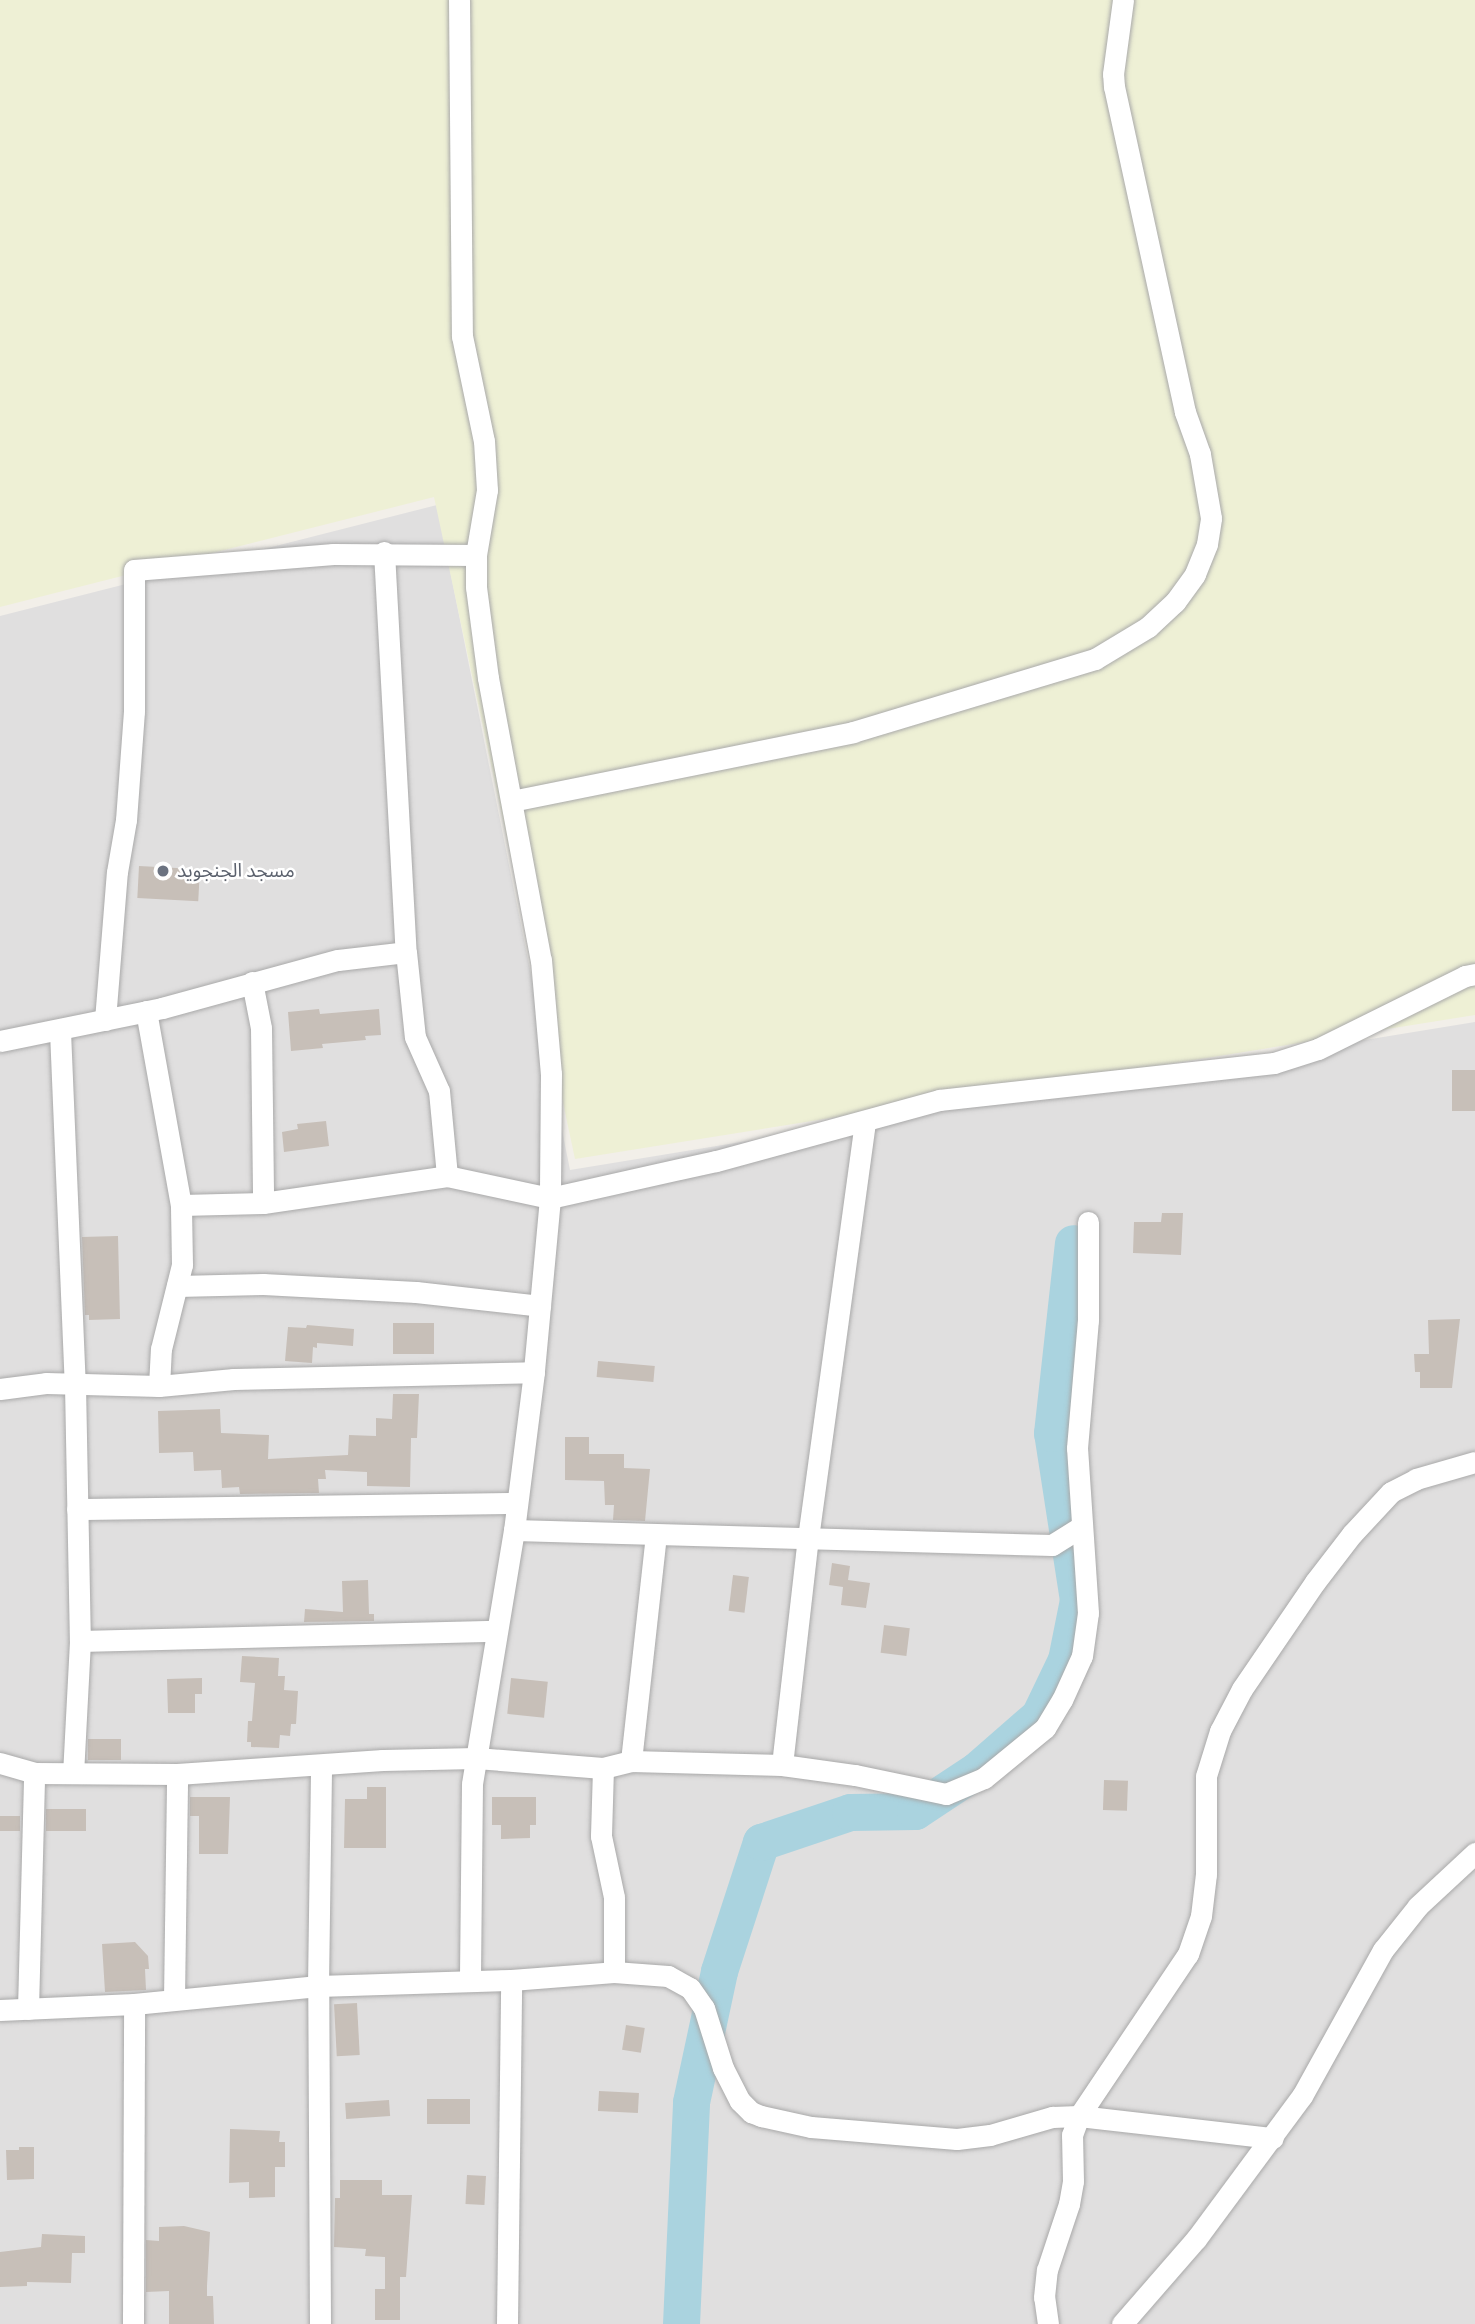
<!DOCTYPE html>
<meta charset="utf-8">
<style>
body{margin:0}
#map{position:relative;width:1475px;height:2324px;overflow:hidden;background:#f2efe9;font-family:"Archivo Narrow","Noto Sans Arabic",sans-serif}
div>[style]{position:absolute}
[style*='--x']{left:calc(var(--x)*1px);top:calc(var(--y)*1px);width:calc(var(--w)*1px);rotate:calc(var(--a)*1deg)}
.residential>*{inset:0;background:#e0dfdf}
.farmland>*{inset:0;background:#eef0d5}
.river>*{height:37px;margin:-18.5px;padding:0 18.5px;transform-origin:18.5px;border-radius:18.5px;background:#aad3df}
.building>*{inset:0;background:#c7bfb8;transform-origin:0 0}
.roads{filter:drop-shadow(0 0 2px #a9a9a9) drop-shadow(0 0 2px #a9a9a9)}
.minor>*{height:21px;margin:-10.5px;padding:0 10.5px;transform-origin:10.5px;border-radius:10.5px;background:#fff}
.dots>*{width:19px;height:19px;translate:-50% -50%;box-sizing:border-box;border:4px solid #fff;border-radius:50%}
span{translate:-50% -50%;white-space:nowrap;text-align:center;line-height:1.15;-webkit-text-stroke:5px #fff;paint-order:stroke}
.worship-label{font-size:19px;color:#5b616d}
.left{translate:0 -50%;text-align:left}
</style>
<div id="map">
<div class="residential">
<div style="clip-path:polygon(437px 505px,570px 1170px,1475px 1022px,1475px 2324px,0 2324px,0 616px)"></div>
</div>
<div class="farmland">
<div style="clip-path:polygon(0 0,1475px 0,1475px 1015px,575px 1159px,434px 497px,0 607px)"></div>
</div>
<div class="river">
<div style="--x:681;--y:2324;--w:222;--a:-87.4"></div>
<div style="--x:691;--y:2102;--w:134;--a:-77.9"></div>
<div style="--x:719;--y:1971;--w:136;--a:-72"></div>
<div style="--x:761;--y:1842;--w:94;--a:-18.6"></div>
<div style="--x:850;--y:1812;--w:65;--a:-0.9"></div>
<div style="--x:915;--y:1811;--w:74;--a:-33.5"></div>
<div style="--x:977;--y:1770;--w:82;--a:-41.1"></div>
<div style="--x:1039;--y:1716;--w:62;--a:-64.3"></div>
<div style="--x:1066;--y:1660;--w:61;--a:-78.7"></div>
<div style="--x:1078;--y:1600;--w:169;--a:-98.8"></div>
<div style="--x:1052;--y:1433;--w:191;--a:-83.7"></div>
</div>
<div class="building">
<div style="left:139px;top:866px;width:61px;height:32px;rotate:3deg"></div>
<div style="clip-path:polygon(319px 1009px,320px 1014px,379px 1009px,381px 1035px,365px 1036px,366px 1040px,322px 1044px,323px 1048px,291px 1051px,288px 1012px)"></div>
<div style="left:1452px;top:1070px;width:23px;height:41px"></div>
<div style="clip-path:polygon(326px 1121px,329px 1146px,284px 1152px,282px 1132px,298px 1129px,297px 1124px)"></div>
<div style="clip-path:polygon(1162px 1213px,1183px 1213px,1181px 1255px,1133px 1253px,1134px 1222px,1161px 1222px)"></div>
<div style="clip-path:polygon(118px 1236px,120px 1319px,89px 1320px,89px 1315px,85px 1315px,82px 1237px)"></div>
<div style="clip-path:polygon(1460px 1319px,1452px 1388px,1420px 1388px,1420px 1372px,1415px 1372px,1414px 1354px,1429px 1354px,1428px 1320px)"></div>
<div style="left:393px;top:1323px;width:41px;height:31px"></div>
<div style="clip-path:polygon(307px 1325px,354px 1329px,353px 1346px,317px 1343px,317px 1348px,313px 1347px,312px 1363px,285px 1361px,288px 1327px,306px 1328px)"></div>
<div style="left:598px;top:1361px;width:57px;height:16px;rotate:5deg"></div>
<div style="clip-path:polygon(393px 1394px,419px 1394px,417px 1438px,411px 1438px,410px 1487px,367px 1486px,367px 1472px,325px 1470px,326px 1479px,318px 1479px,319px 1493px,240px 1494px,239px 1487px,222px 1488px,221px 1470px,194px 1471px,193px 1452px,159px 1453px,158px 1411px,220px 1409px,221px 1433px,269px 1435px,268px 1459px,348px 1455px,349px 1435px,376px 1436px,376px 1418px,392px 1419px)"></div>
<div style="clip-path:polygon(565px 1437px,589px 1437px,589px 1454px,624px 1454px,624px 1468px,650px 1469px,645px 1521px,613px 1520px,614px 1505px,605px 1505px,604px 1481px,565px 1480px)"></div>
<div style="clip-path:polygon(832px 1563px,850px 1566px,848px 1580px,870px 1583px,866px 1608px,841px 1605px,843px 1587px,829px 1585px)"></div>
<div style="left:733px;top:1575px;width:16px;height:36px;rotate:7deg"></div>
<div style="clip-path:polygon(368px 1580px,369px 1614px,374px 1614px,374px 1621px,304px 1622px,305px 1609px,343px 1612px,342px 1581px)"></div>
<div style="left:884px;top:1625px;width:26px;height:28px;rotate:7deg"></div>
<div style="clip-path:polygon(242px 1656px,279px 1658px,278px 1676px,285px 1676px,284px 1690px,298px 1691px,296px 1724px,291px 1724px,290px 1736px,280px 1735px,279px 1748px,251px 1747px,251px 1742px,247px 1742px,248px 1721px,252px 1721px,255px 1683px,240px 1682px)"></div>
<div style="clip-path:polygon(202px 1678px,202px 1694px,195px 1694px,195px 1713px,168px 1713px,167px 1679px)"></div>
<div style="left:511px;top:1678px;width:37px;height:36px;rotate:6deg"></div>
<div style="left:88px;top:1739px;width:33px;height:21px"></div>
<div style="left:1104px;top:1780px;width:24px;height:30px;rotate:2deg"></div>
<div style="clip-path:polygon(367px 1787px,386px 1787px,386px 1848px,344px 1848px,345px 1799px,367px 1799px)"></div>
<div style="clip-path:polygon(190px 1797px,230px 1797px,228px 1854px,199px 1854px,199px 1816px,190px 1816px)"></div>
<div style="clip-path:polygon(492px 1797px,536px 1797px,536px 1825px,530px 1825px,530px 1838px,501px 1839px,501px 1825px,492px 1825px)"></div>
<div style="left:86px;top:1809px;width:22px;height:40px;rotate:90deg"></div>
<div style="left:0;top:1816px;width:20px;height:15px"></div>
<div style="clip-path:polygon(135px 1942px,148px 1956px,149px 1969px,145px 1969px,146px 1990px,105px 1992px,102px 1944px)"></div>
<div style="left:357px;top:2003px;width:52px;height:23px;rotate:87deg"></div>
<div style="left:626px;top:2025px;width:19px;height:25px;rotate:9deg"></div>
<div style="left:599px;top:2091px;width:40px;height:20px;rotate:3deg"></div>
<div style="left:470px;top:2099px;width:25px;height:43px;rotate:90deg"></div>
<div style="left:389px;top:2100px;width:16px;height:44px;rotate:86deg"></div>
<div style="clip-path:polygon(230px 2129px,280px 2131px,279px 2142px,285px 2142px,285px 2167px,275px 2167px,275px 2197px,249px 2198px,249px 2182px,229px 2183px)"></div>
<div style="clip-path:polygon(19px 2147px,34px 2147px,34px 2179px,7px 2180px,6px 2150px,19px 2150px)"></div>
<div style="left:467px;top:2175px;width:19px;height:29px;rotate:3deg"></div>
<div style="clip-path:polygon(340px 2180px,382px 2180px,382px 2195px,412px 2195px,406px 2277px,400px 2277px,400px 2320px,375px 2320px,375px 2289px,385px 2289px,385px 2257px,365px 2256px,366px 2249px,334px 2247px,335px 2198px,340px 2198px)"></div>
<div style="clip-path:polygon(184px 2226px,210px 2232px,207px 2286px,207px 2296px,213px 2296px,214px 2324px,169px 2324px,169px 2291px,146px 2292px,146px 2240px,159px 2241px,159px 2227px)"></div>
<div style="clip-path:polygon(42px 2234px,85px 2236px,85px 2253px,72px 2253px,71px 2283px,27px 2282px,27px 2286px,0 2287px,0 2252px,41px 2247px)"></div>
</div>
<div class="roads">
<div class="minor">
<div style="--x:459;--y:0;--w:336;--a:89.5"></div>
<div style="--x:462;--y:336;--w:107;--a:78.2"></div>
<div style="--x:484;--y:441;--w:49;--a:86.5"></div>
<div style="--x:487;--y:490;--w:66;--a:99.6"></div>
<div style="--x:476;--y:555;--w:32;--a:90"></div>
<div style="--x:476;--y:587;--w:92;--a:82.5"></div>
<div style="--x:488;--y:678;--w:287;--a:79.4"></div>
<div style="--x:541;--y:960;--w:114;--a:85"></div>
<div style="--x:551;--y:1074;--w:124;--a:90.5"></div>
<div style="--x:550;--y:1198;--w:175;--a:95.3"></div>
<div style="--x:534;--y:1372;--w:159;--a:97.2"></div>
<div style="--x:514;--y:1530;--w:257;--a:99.4"></div>
<div style="--x:472;--y:1784;--w:197;--a:90.6"></div>
<div style="--x:384;--y:552;--w:401;--a:86.9"></div>
<div style="--x:406;--y:952;--w:85;--a:84"></div>
<div style="--x:415;--y:1037;--w:59;--a:66"></div>
<div style="--x:439;--y:1091;--w:85;--a:84.6"></div>
<div style="--x:512;--y:801;--w:348;--a:-11.4"></div>
<div style="--x:853;--y:732;--w:253;--a:-16.8"></div>
<div style="--x:1095;--y:659;--w:62;--a:-31.1"></div>
<div style="--x:1148;--y:627;--w:37;--a:-43"></div>
<div style="--x:1175;--y:602;--w:34;--a:-54"></div>
<div style="--x:1195;--y:574;--w:32;--a:-68"></div>
<div style="--x:1207;--y:544;--w:26;--a:-81"></div>
<div style="--x:1211;--y:518;--w:65;--a:-99.8"></div>
<div style="--x:1200;--y:454;--w:45;--a:-109.7"></div>
<div style="--x:1185;--y:412;--w:333;--a:-102.3"></div>
<div style="--x:1114;--y:87;--w:13;--a:-94"></div>
<div style="--x:1113;--y:74;--w:75;--a:-82.3"></div>
<div style="--x:252;--y:982;--w:47;--a:78.9"></div>
<div style="--x:261;--y:1028;--w:175;--a:89.3"></div>
<div style="--x:146;--y:1011;--w:197;--a:79.8"></div>
<div style="--x:181;--y:1205;--w:82;--a:-1.4"></div>
<div style="--x:263;--y:1203;--w:186;--a:-8.3"></div>
<div style="--x:447;--y:1176;--w:105;--a:12.1"></div>
<div style="--x:550;--y:1198;--w:170;--a:-12.6"></div>
<div style="--x:716;--y:1161;--w:231;--a:-15.3"></div>
<div style="--x:939;--y:1100;--w:337;--a:-6.3"></div>
<div style="--x:1274;--y:1063;--w:46;--a:-17.7"></div>
<div style="--x:1318;--y:1049;--w:164;--a:-26.4"></div>
<div style="--x:1465;--y:976;--w:10;--a:-11"></div>
<div style="--x:105;--y:1020;--w:148;--a:-85.4"></div>
<div style="--x:117;--y:872;--w:53;--a:-80.2"></div>
<div style="--x:126;--y:820;--w:109;--a:-85.8"></div>
<div style="--x:134;--y:711;--w:141;--a:-90"></div>
<div style="--x:134;--y:570;--w:200;--a:-4.6"></div>
<div style="--x:333;--y:554;--w:143;--a:0.4"></div>
<div style="--x:60;--y:1031;--w:354;--a:87.6"></div>
<div style="--x:75;--y:1385;--w:256;--a:88.9"></div>
<div style="--x:80;--y:1641;--w:132;--a:93"></div>
<div style="--x:0;--y:1041;--w:165;--a:-11.5"></div>
<div style="--x:162;--y:1008;--w:182;--a:-15.3"></div>
<div style="--x:338;--y:960;--w:68;--a:-6.7"></div>
<div style="--x:177;--y:1286;--w:86;--a:-1.3"></div>
<div style="--x:263;--y:1284;--w:153;--a:3"></div>
<div style="--x:416;--y:1292;--w:125;--a:6.4"></div>
<div style="--x:159;--y:1386;--w:37;--a:-87"></div>
<div style="--x:161;--y:1349;--w:87;--a:-76"></div>
<div style="--x:182;--y:1265;--w:60;--a:-91"></div>
<div style="--x:0;--y:1389;--w:46;--a:-7.4"></div>
<div style="--x:46;--y:1383;--w:113;--a:1.5"></div>
<div style="--x:159;--y:1386;--w:75;--a:-5.3"></div>
<div style="--x:234;--y:1379;--w:300;--a:-1.3"></div>
<div style="--x:77;--y:1509;--w:439;--a:-0.8"></div>
<div style="--x:514;--y:1530;--w:538;--a:1.6"></div>
<div style="--x:1052;--y:1545;--w:34;--a:-32"></div>
<div style="--x:80;--y:1641;--w:416;--a:-1.4"></div>
<div style="--x:631;--y:1761;--w:228;--a:-83.7"></div>
<div style="--x:0;--y:1763;--w:35;--a:16"></div>
<div style="--x:34;--y:1773;--w:143;--a:0.4"></div>
<div style="--x:177;--y:1774;--w:206;--a:-3.9"></div>
<div style="--x:383;--y:1760;--w:93;--a:-1.2"></div>
<div style="--x:476;--y:1758;--w:127;--a:4.5"></div>
<div style="--x:603;--y:1768;--w:29;--a:-14"></div>
<div style="--x:631;--y:1761;--w:151;--a:1.5"></div>
<div style="--x:782;--y:1765;--w:74;--a:7.8"></div>
<div style="--x:855;--y:1775;--w:93;--a:11.8"></div>
<div style="--x:946;--y:1794;--w:41;--a:-22.8"></div>
<div style="--x:984;--y:1778;--w:79;--a:-39.3"></div>
<div style="--x:1045;--y:1728;--w:33;--a:-59"></div>
<div style="--x:1062;--y:1700;--w:48;--a:-65.6"></div>
<div style="--x:1082;--y:1656;--w:43;--a:-82.1"></div>
<div style="--x:1088;--y:1613;--w:165;--a:-93.8"></div>
<div style="--x:1077;--y:1448;--w:128;--a:-85.1"></div>
<div style="--x:1088;--y:1320;--w:98;--a:-90"></div>
<div style="--x:782;--y:1765;--w:228;--a:-83.5"></div>
<div style="--x:808;--y:1538;--w:419;--a:-82.2"></div>
<div style="--x:603;--y:1768;--w:68;--a:91.7"></div>
<div style="--x:601;--y:1836;--w:62;--a:78"></div>
<div style="--x:614;--y:1897;--w:75;--a:90"></div>
<div style="--x:174;--y:1999;--w:225;--a:-89.2"></div>
<div style="--x:28;--y:2009;--w:236;--a:-88.5"></div>
<div style="--x:0;--y:2010;--w:134;--a:-2.6"></div>
<div style="--x:134;--y:2004;--w:185;--a:-5.6"></div>
<div style="--x:318;--y:1986;--w:193;--a:-1.8"></div>
<div style="--x:511;--y:1980;--w:103;--a:-4.4"></div>
<div style="--x:614;--y:1972;--w:54;--a:4.2"></div>
<div style="--x:668;--y:1976;--w:25;--a:29"></div>
<div style="--x:690;--y:1988;--w:24;--a:55"></div>
<div style="--x:704;--y:2008;--w:63;--a:72.4"></div>
<div style="--x:723;--y:2068;--w:37;--a:63"></div>
<div style="--x:740;--y:2101;--w:16;--a:45"></div>
<div style="--x:751;--y:2112;--w:11;--a:22"></div>
<div style="--x:761;--y:2116;--w:51;--a:12.4"></div>
<div style="--x:811;--y:2127;--w:146;--a:4.7"></div>
<div style="--x:957;--y:2139;--w:33;--a:-7"></div>
<div style="--x:990;--y:2135;--w:65;--a:-16.2"></div>
<div style="--x:1052;--y:2117;--w:27;--a:-2"></div>
<div style="--x:1079;--y:2116;--w:195;--a:6.5"></div>
<div style="--x:133;--y:2324;--w:320;--a:-89.8"></div>
<div style="--x:320;--y:2324;--w:338;--a:-90.3"></div>
<div style="--x:318;--y:1986;--w:221;--a:-89.2"></div>
<div style="--x:507;--y:2324;--w:344;--a:-89.3"></div>
<div style="--x:1048;--y:2324;--w:27;--a:-98"></div>
<div style="--x:1044;--y:2297;--w:27;--a:-84"></div>
<div style="--x:1047;--y:2270;--w:70;--a:-71.6"></div>
<div style="--x:1069;--y:2204;--w:23;--a:-80"></div>
<div style="--x:1073;--y:2181;--w:46;--a:-91.2"></div>
<div style="--x:1072;--y:2135;--w:20;--a:-70"></div>
<div style="--x:1079;--y:2116;--w:195;--a:-56.1"></div>
<div style="--x:1188;--y:1954;--w:40;--a:-71.1"></div>
<div style="--x:1201;--y:1916;--w:42;--a:-83.2"></div>
<div style="--x:1206;--y:1874;--w:98;--a:-90"></div>
<div style="--x:1206;--y:1776;--w:47;--a:-72.7"></div>
<div style="--x:1220;--y:1731;--w:47;--a:-62.4"></div>
<div style="--x:1242;--y:1689;--w:130;--a:-55.7"></div>
<div style="--x:1315;--y:1582;--w:61;--a:-52.4"></div>
<div style="--x:1352;--y:1534;--w:57;--a:-47.1"></div>
<div style="--x:1391;--y:1492;--w:28;--a:-27"></div>
<div style="--x:1416;--y:1479;--w:61;--a:-16.1"></div>
<div style="--x:1122;--y:2324;--w:113;--a:-49"></div>
<div style="--x:1196;--y:2239;--w:178;--a:-53.5"></div>
<div style="--x:1302;--y:2096;--w:167;--a:-61"></div>
<div style="--x:1383;--y:1950;--w:56;--a:-51.5"></div>
<div style="--x:1418;--y:1906;--w:78;--a:-42.9"></div>
</div>
</div>
<div class="dots">
<div style="left:163px;top:871px;background:#6b7280"></div>
</div>
<div class="worship-label">
<span class="left" style="left:177px;top:871px">مسجد الجنجويد</span>
</div>
</div>
